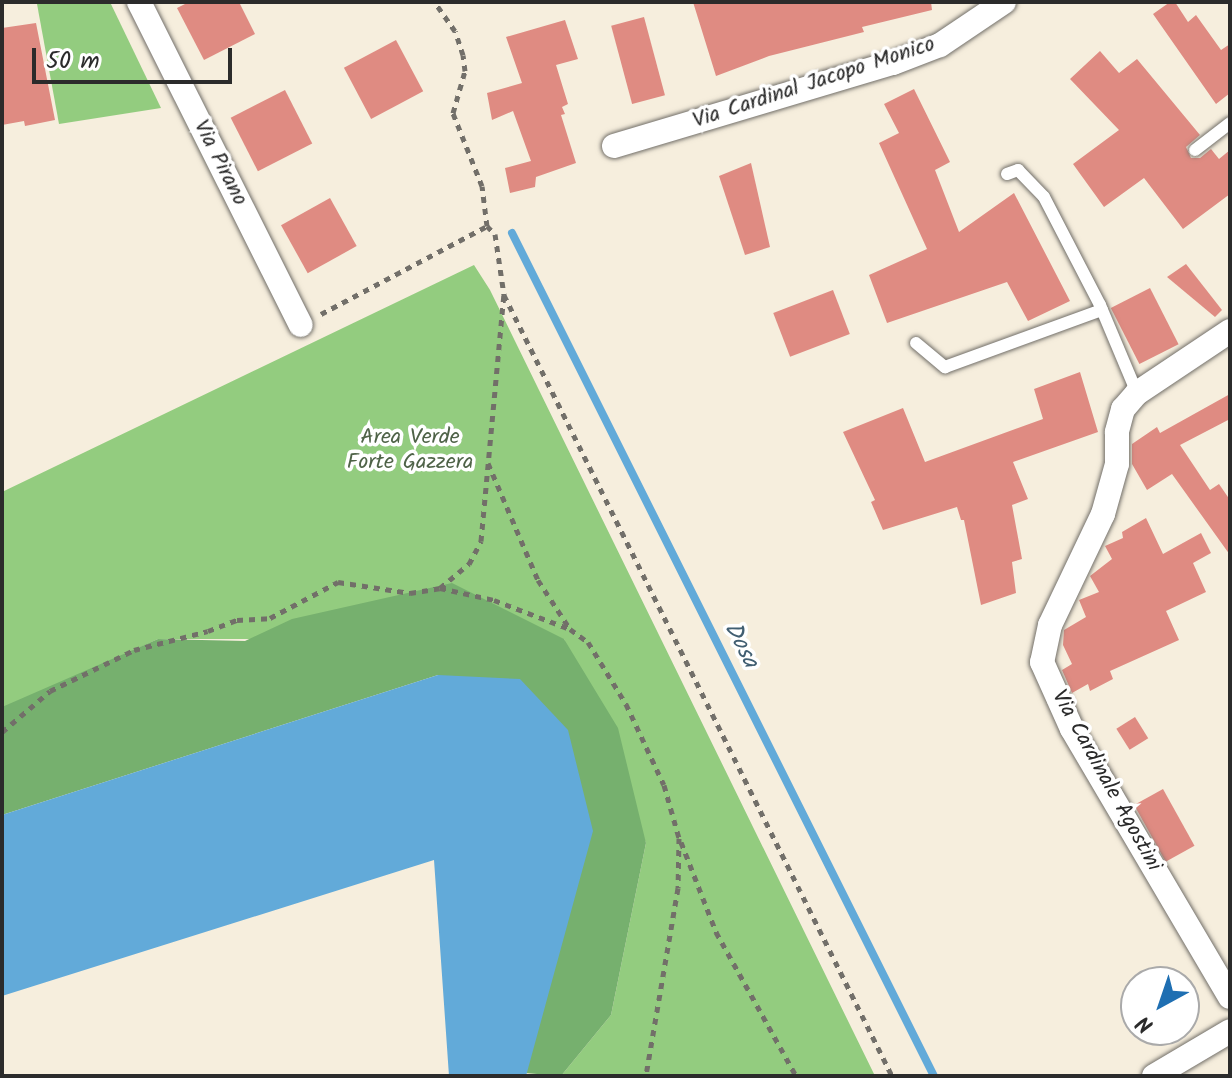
<!DOCTYPE html>
<style>
body{margin:0}
#map{position:relative;width:1232px;height:1078px;overflow:hidden;background:#f6eedd;font-family:Kalam,sans-serif}
div>[style]{position:absolute}
[style*='--x']{left:calc(var(--x)*1px);top:calc(var(--y)*1px);width:calc(var(--w)*1px);rotate:calc(var(--a)*1deg)}
.green>*{inset:0;background:#93cc7f}
.forest>*{inset:0;background:#76b06e}
.water>*{inset:0;background:#62aad9}
.stream>*{height:8px;margin:-4px;padding:0 4px;transform-origin:4px;border-radius:4px;background:#62aad9}
.building>*{inset:0;background:#df8b82;transform-origin:0 0}
.path>*{height:5px;margin-top:-2.5px;transform-origin:0;background:repeating-linear-gradient(90deg,#726f69 0 6px,transparent 0 12px)}
.roads{filter:drop-shadow(0 0 2px #726f69) drop-shadow(0 0 2px #726f69)}
.lane>*{height:12px;margin:-6px;padding:0 6px;transform-origin:6px;border-radius:6px;background:#fff}
.street>*{height:24px;margin:-12px;padding:0 12px;transform-origin:12px;border-radius:12px;background:#fff}
span{translate:-50% -50%;white-space:nowrap;text-align:center;line-height:1.15;-webkit-text-stroke:7px #fff;paint-order:stroke}
.street-label{font-size:22px;color:#2b2b2b}
.park-label{font-size:22px;color:#4f6348}
.water-label{font-size:24px;color:#415e71;font-style:italic}
.frame{position:absolute;inset:0;border:4px solid #2b2b2b;pointer-events:none}
.north{position:absolute;left:1120px;top:966px;width:80px;height:80px;box-sizing:border-box;background:#fff;border:2px solid #aaa;border-radius:50%;rotate:220deg;font-size:22px;font-weight:700;line-height:32px;text-align:center;color:#2b2b2b}
.north::after{content:'';display:block;margin:auto;width:28px;height:36px;background:#1f6fb2;clip-path:polygon(50% 0,100% 100%,50% 72%,0 100%)}
.scale{position:absolute;left:32px;top:48px;width:200px;height:36px;box-sizing:border-box;border:4px solid #2b2b2b;border-top:0;padding-left:10px;font-size:24px;line-height:28px;white-space:nowrap;color:#2b2b2b;-webkit-text-stroke:6px #fff;paint-order:stroke}
</style>
<div id="map">
<div class="green">
<div style="clip-path:polygon(59px 2px,110px 2px,161px 108px,59px 124px,37px 4px)"></div>
<div style="clip-path:polygon(474px 265px,490px 290px,875px 1076px,561px 1076px,611px 1015px,646px 843px,564px 639px,158px 639px,3px 709px,2px 492px)"></div>
</div>
<div class="forest">
<div style="clip-path:polygon(452px 583px,564px 639px,618px 728px,646px 843px,611px 1015px,561px 1076px,525px 1073px,438px 675px,2px 815px,2px 707px,158px 639px,245px 641px,292px 619px)"></div>
</div>
<div class="water">
<div style="clip-path:polygon(438px 675px,520px 679px,568px 730px,593px 831px,526px 1076px,449px 1076px,434px 860px,2px 996px,2px 815px)"></div>
</div>
<div class="stream">
<div style="--x:512;--y:233;--w:943;--a:63.41"></div>
</div>
<div class="building">
<div style="clip-path:polygon(189px 2px,239px 2px,255px 34px,204px 60px,177px 8px)"></div>
<div style="clip-path:polygon(693px 2px,931px 2px,932px 10px,862px 27px,864px 32px,769px 56px,716px 76px)"></div>
<div style="clip-path:polygon(1170px 2px,1175px 2px,1188px 22px,1196px 15px,1221px 50px,1230px 44px,1230px 93px,1216px 104px,1153px 14px)"></div>
<div style="left:644px;top:17px;width:81px;height:34px;rotate:75deg"></div>
<div style="clip-path:polygon(565px 20px,578px 59px,556px 65px,568px 104px,562px 107px,565px 114px,561px 115px,576px 163px,536px 177px,535px 187px,510px 193px,505px 168px,531px 161px,513px 111px,492px 120px,487px 93px,522px 83px,506px 37px)"></div>
<div style="clip-path:polygon(36px 23px,55px 120px,25px 126px,24px 121px,2px 125px,2px 28px)"></div>
<div style="left:396px;top:40px;width:58px;height:59px;rotate:62deg"></div>
<div style="clip-path:polygon(1100px 51px,1119px 73px,1137px 59px,1200px 135px,1186px 147px,1191px 158px,1200px 158px,1211px 149px,1219px 159px,1230px 150px,1230px 194px,1183px 229px,1144px 178px,1104px 207px,1073px 164px,1119px 130px,1070px 79px)"></div>
<div style="clip-path:polygon(914px 89px,950px 162px,935px 170px,959px 232px,1014px 193px,1070px 301px,1028px 321px,1007px 282px,887px 323px,869px 275px,927px 249px,879px 143px,899px 133px,884px 104px)"></div>
<div style="left:285px;top:90px;width:60px;height:61px;rotate:63deg"></div>
<div style="clip-path:polygon(751px 163px,770px 247px,745px 255px,719px 176px)"></div>
<div style="left:330px;top:198px;width:55px;height:56px;rotate:61deg"></div>
<div style="clip-path:polygon(1186px 264px,1222px 310px,1215px 317px,1167px 277px)"></div>
<div style="left:1150px;top:288px;width:63px;height:44px;rotate:63deg"></div>
<div style="left:833px;top:290px;width:47px;height:64px;rotate:69deg"></div>
<div style="clip-path:polygon(1080px 372px,1098px 432px,1013px 462px,1028px 499px,1012px 505px,1022px 559px,1012px 562px,1016px 593px,981px 605px,964px 520px,961px 520px,957px 507px,883px 530px,871px 502px,875px 500px,843px 432px,903px 408px,925px 462px,1043px 419px,1034px 389px)"></div>
<div style="clip-path:polygon(1230px 394px,1230px 419px,1180px 445px,1210px 490px,1219px 484px,1230px 500px,1230px 555px,1172px 474px,1147px 490px,1132px 464px,1132px 444px,1157px 427px,1160px 433px)"></div>
<div style="clip-path:polygon(1146px 518px,1163px 554px,1201px 533px,1211px 553px,1193px 563px,1206px 592px,1166px 611px,1179px 640px,1110px 671px,1113px 679px,1090px 691px,1088px 684px,1072px 693px,1062px 670px,1072px 664px,1063px 645px,1064px 630px,1086px 617px,1079px 600px,1099px 592px,1090px 576px,1112px 559px,1105px 546px,1123px 538px,1122px 532px)"></div>
<div style="left:1135px;top:717px;width:25px;height:22px;rotate:58deg"></div>
<div style="left:1163px;top:789px;width:65px;height:33px;rotate:61deg"></div>
</div>
<div class="path">
<div style="--x:487;--y:226;--w:11;--a:45"></div>
<div style="--x:495;--y:234;--w:62;--a:81.6"></div>
<div style="--x:504;--y:295;--w:872;--a:63.58"></div>
<div style="--x:321;--y:314;--w:188;--a:-27.9"></div>
<div style="--x:487;--y:226;--w:40;--a:-97.1"></div>
<div style="--x:482;--y:186;--w:79;--a:-111.7"></div>
<div style="--x:453;--y:113;--w:44;--a:-74.1"></div>
<div style="--x:465;--y:71;--w:16;--a:-97"></div>
<div style="--x:463;--y:55;--w:25;--a:-108"></div>
<div style="--x:455;--y:31;--w:35;--a:-125"></div>
<div style="--x:488;--y:463;--w:127;--a:66.9"></div>
<div style="--x:538;--y:580;--w:59;--a:56.9"></div>
<div style="--x:440;--y:588;--w:55;--a:12.5"></div>
<div style="--x:494;--y:600;--w:81;--a:20.9"></div>
<div style="--x:570;--y:629;--w:22;--a:36"></div>
<div style="--x:588;--y:642;--w:73;--a:58.5"></div>
<div style="--x:626;--y:704;--w:89;--a:64.9"></div>
<div style="--x:664;--y:785;--w:55;--a:74.2"></div>
<div style="--x:679;--y:838;--w:50;--a:91.1"></div>
<div style="--x:678;--y:888;--w:191;--a:99.7"></div>
<div style="--x:2;--y:732;--w:63;--a:-40.5"></div>
<div style="--x:50;--y:691;--w:93;--a:-26"></div>
<div style="--x:134;--y:650;--w:76;--a:-14.4"></div>
<div style="--x:208;--y:631;--w:31;--a:-21"></div>
<div style="--x:237;--y:620;--w:33;--a:-3"></div>
<div style="--x:270;--y:618;--w:77;--a:-27.9"></div>
<div style="--x:338;--y:582;--w:73;--a:8.7"></div>
<div style="--x:410;--y:593;--w:30;--a:-9"></div>
<div style="--x:440;--y:588;--w:38;--a:-40"></div>
<div style="--x:469;--y:564;--w:26;--a:-62"></div>
<div style="--x:481;--y:541;--w:247;--a:-84.7"></div>
<div style="--x:681;--y:842;--w:97;--a:68.7"></div>
<div style="--x:716;--y:932;--w:165;--a:60.9"></div>
</div>
<div class="roads">
<div class="lane">
<div style="--x:1195;--y:150;--w:44;--a:-37.6"></div>
<div style="--x:1007;--y:174;--w:12;--a:-20"></div>
<div style="--x:1018;--y:170;--w:37;--a:46"></div>
<div style="--x:1044;--y:197;--w:122;--a:62.6"></div>
<div style="--x:1100;--y:305;--w:95;--a:67.2"></div>
<div style="--x:916;--y:343;--w:38;--a:40"></div>
<div style="--x:945;--y:367;--w:167;--a:-20"></div>
</div>
<div class="street">
<div style="--x:139;--y:2;--w:361;--a:63.4"></div>
<div style="--x:614;--y:146;--w:291;--a:-16.6"></div>
<div style="--x:893;--y:63;--w:50;--a:-21"></div>
<div style="--x:940;--y:45;--w:77;--a:-33.9"></div>
<div style="--x:1230;--y:331;--w:112;--a:146.3"></div>
<div style="--x:1137;--y:393;--w:21;--a:131"></div>
<div style="--x:1123;--y:409;--w:24;--a:105"></div>
<div style="--x:1117;--y:432;--w:32;--a:90"></div>
<div style="--x:1117;--y:464;--w:52;--a:105.6"></div>
<div style="--x:1103;--y:514;--w:123;--a:115.5"></div>
<div style="--x:1050;--y:625;--w:38;--a:102"></div>
<div style="--x:1042;--y:662;--w:73;--a:65.9"></div>
<div style="--x:1072;--y:729;--w:311;--a:59.5"></div>
<div style="--x:1154;--y:1076;--w:88;--a:-30.6"></div>
</div>
</div>
<div class="street-label">
<span style="left:814px;top:83px;rotate:-18deg">Via Cardinal Jacopo Monico</span>
<span style="left:220px;top:163px;rotate:63deg">Via Pirano</span>
<span style="left:1106px;top:781px;rotate:61deg">Via Cardinale Agostini</span>
</div>
<div class="park-label">
<span style="left:410px;top:450px">Area Verde<br>Forte Gazzera</span>
</div>
<div class="water-label">
<span style="left:741px;top:645px;rotate:63deg">Dosa</span>
</div>
<div class="frame"></div>
<div class="north">N</div>
<div class="scale">50 m</div>
</div>
